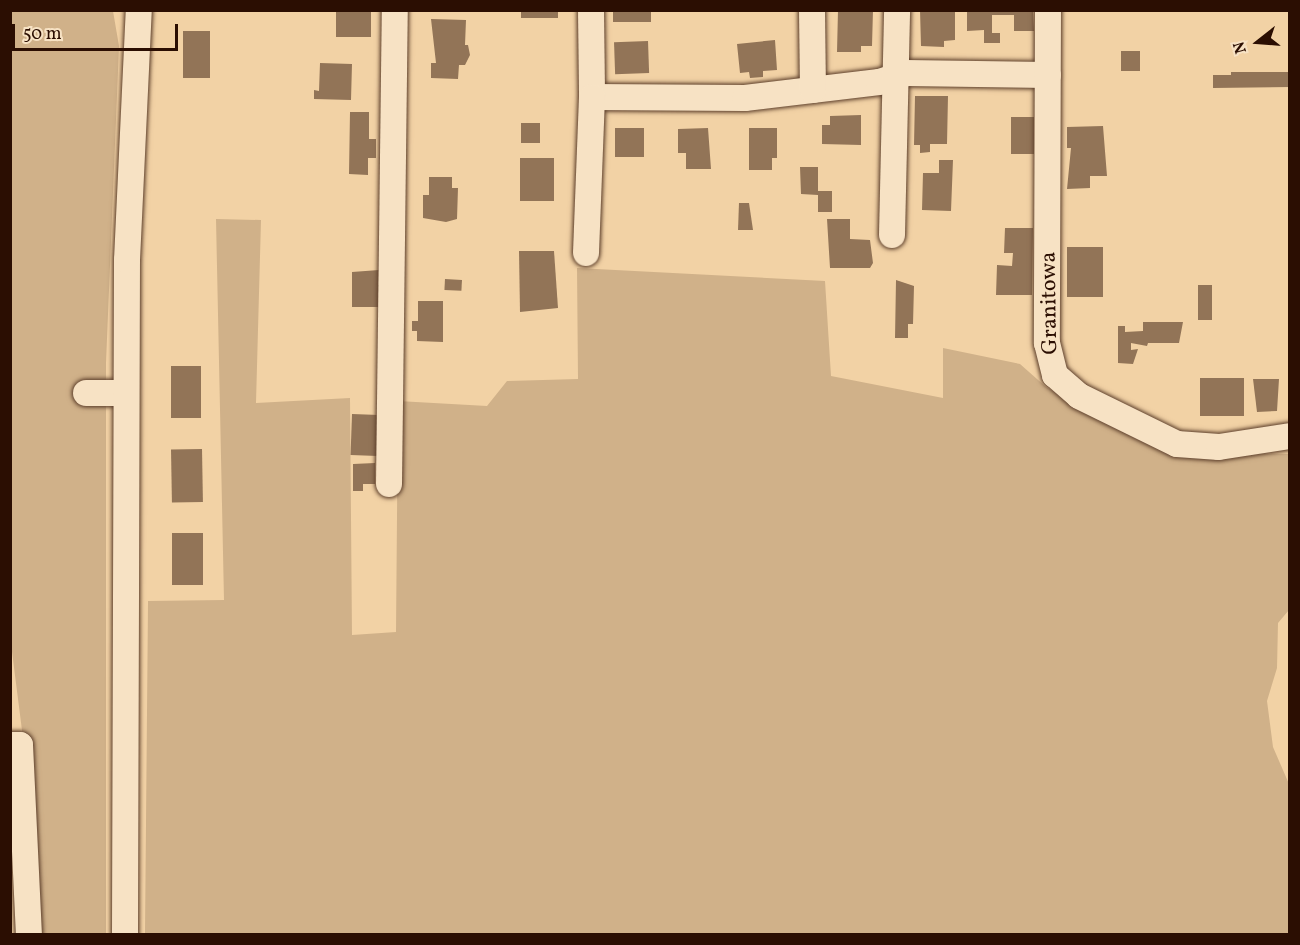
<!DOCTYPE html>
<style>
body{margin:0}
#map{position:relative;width:1300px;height:945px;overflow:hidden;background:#f2d2a5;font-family:Vollkorn,serif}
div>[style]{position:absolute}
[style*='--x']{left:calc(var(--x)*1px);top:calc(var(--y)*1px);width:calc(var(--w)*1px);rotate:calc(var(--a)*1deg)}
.green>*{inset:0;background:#d0b189}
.building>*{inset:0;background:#927457;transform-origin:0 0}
.roads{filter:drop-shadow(0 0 2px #5d3f2b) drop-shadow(0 0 2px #5d3f2b)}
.minor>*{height:26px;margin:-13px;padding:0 13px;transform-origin:13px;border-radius:13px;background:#f7e2c4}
span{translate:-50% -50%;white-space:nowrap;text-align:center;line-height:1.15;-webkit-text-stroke:4.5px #f7e2c4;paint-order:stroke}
.street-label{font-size:22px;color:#2b0e02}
.frame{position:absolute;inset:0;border:12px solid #2b0e02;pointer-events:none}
.north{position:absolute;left:1228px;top:12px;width:60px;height:60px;-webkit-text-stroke:4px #f7e2c4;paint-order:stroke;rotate:253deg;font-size:16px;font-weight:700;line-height:24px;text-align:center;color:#2b0e02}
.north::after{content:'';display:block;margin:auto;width:21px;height:27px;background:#2b0e02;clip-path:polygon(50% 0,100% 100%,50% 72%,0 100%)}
.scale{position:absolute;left:12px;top:24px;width:166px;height:27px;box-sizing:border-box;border:3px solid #2b0e02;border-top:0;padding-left:8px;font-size:18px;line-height:21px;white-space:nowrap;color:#2b0e02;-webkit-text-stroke:4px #f7e2c4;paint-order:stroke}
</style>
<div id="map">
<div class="green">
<div style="clip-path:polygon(10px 11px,113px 11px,119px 46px,106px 363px,106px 934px,36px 934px,25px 754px,10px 636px)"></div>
<div style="clip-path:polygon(216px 219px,261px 220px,256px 403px,350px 398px,352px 635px,396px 632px,398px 401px,487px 406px,507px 381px,578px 379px,577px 268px,825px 281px,831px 376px,943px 398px,943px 348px,1020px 364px,1046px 387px,1106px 423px,1157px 446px,1210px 459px,1242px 453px,1289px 454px,1289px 610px,1278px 623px,1277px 668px,1267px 701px,1273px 747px,1289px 784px,1289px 934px,145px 934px,148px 601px,224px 600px)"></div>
</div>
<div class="building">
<div style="left:336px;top:10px;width:35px;height:27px"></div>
<div style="left:521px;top:10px;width:37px;height:8px"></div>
<div style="left:613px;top:10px;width:38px;height:12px"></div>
<div style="clip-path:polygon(838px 10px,873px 10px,872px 46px,861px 46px,861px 52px,837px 52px)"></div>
<div style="clip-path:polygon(920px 10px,955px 10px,955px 40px,944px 41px,944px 47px,921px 46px)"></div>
<div style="clip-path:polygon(967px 10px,1033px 10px,1034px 31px,1014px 31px,1014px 15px,992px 15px,992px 33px,1000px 33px,1000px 43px,984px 43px,984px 30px,967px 31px)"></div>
<div style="clip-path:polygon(431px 19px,466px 20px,465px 45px,468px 45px,470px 55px,465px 65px,459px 65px,458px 79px,431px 78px,431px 63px,436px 63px)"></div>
<div style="left:183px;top:31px;width:27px;height:47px"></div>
<div style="clip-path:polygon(775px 40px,777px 70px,763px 71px,763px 77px,750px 78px,749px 72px,740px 73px,737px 44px)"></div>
<div style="left:648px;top:41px;width:32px;height:34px;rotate:88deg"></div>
<div style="left:1140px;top:51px;width:20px;height:19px;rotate:90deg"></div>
<div style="clip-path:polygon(320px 63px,352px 64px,351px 100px,314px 99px,314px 90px,319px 91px)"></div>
<div style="clip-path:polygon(1231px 72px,1290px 72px,1290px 87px,1213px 88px,1213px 75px,1231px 75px)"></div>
<div style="clip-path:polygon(915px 96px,948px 96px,947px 144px,930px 144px,930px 152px,920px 153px,920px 145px,914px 145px)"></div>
<div style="clip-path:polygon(350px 112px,369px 112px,369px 139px,376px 139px,376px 158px,368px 158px,368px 175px,349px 174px)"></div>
<div style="clip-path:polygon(861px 115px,861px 145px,822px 144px,822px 125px,830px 125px,830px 116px)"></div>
<div style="left:1011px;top:117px;width:23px;height:37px"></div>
<div style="left:521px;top:123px;width:19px;height:20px"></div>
<div style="clip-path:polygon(1103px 126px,1107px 176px,1090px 176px,1090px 188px,1067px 189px,1071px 148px,1067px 148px,1067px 127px)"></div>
<div style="left:615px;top:128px;width:29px;height:29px"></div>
<div style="clip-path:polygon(708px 128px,711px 169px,686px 169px,686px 153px,678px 153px,678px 129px)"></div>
<div style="clip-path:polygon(749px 128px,777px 128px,777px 158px,772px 158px,772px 170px,749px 170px)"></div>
<div style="left:520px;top:158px;width:34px;height:43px"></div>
<div style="clip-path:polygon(939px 160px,953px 160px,951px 211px,922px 210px,923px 173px,939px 173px)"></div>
<div style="clip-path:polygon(800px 167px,818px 167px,818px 191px,832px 191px,832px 212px,818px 212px,818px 195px,801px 194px)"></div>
<div style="clip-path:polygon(429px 177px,452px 177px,452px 188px,458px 188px,457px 219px,446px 222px,423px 218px,423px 195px,429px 195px)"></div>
<div style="clip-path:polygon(739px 203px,749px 203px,753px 230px,738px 230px)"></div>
<div style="clip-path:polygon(827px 219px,850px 219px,850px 239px,870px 240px,873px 263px,870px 268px,830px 268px)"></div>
<div style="clip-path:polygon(1005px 228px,1033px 228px,1032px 295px,996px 295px,997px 265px,1012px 266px,1013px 253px,1004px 253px)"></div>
<div style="left:1067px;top:247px;width:36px;height:50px"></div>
<div style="clip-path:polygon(519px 251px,554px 251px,558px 308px,520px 312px)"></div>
<div style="clip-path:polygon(379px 270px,378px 285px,383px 285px,383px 293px,378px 293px,378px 307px,352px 307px,352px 272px)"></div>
<div style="left:445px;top:279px;width:17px;height:11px;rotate:3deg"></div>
<div style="clip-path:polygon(896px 280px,914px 286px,913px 324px,908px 324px,908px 338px,895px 338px)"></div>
<div style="left:1198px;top:285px;width:14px;height:35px"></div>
<div style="clip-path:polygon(418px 301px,443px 301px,443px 342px,417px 341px,417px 331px,412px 331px,412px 321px,418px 321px)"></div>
<div style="clip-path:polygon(1143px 322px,1183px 322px,1179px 343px,1148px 343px,1147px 346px,1131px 343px,1131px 350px,1138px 349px,1133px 364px,1118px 363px,1118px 326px,1125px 326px,1125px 332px,1143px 331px)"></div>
<div style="left:171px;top:366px;width:30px;height:52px"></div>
<div style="left:1244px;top:378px;width:38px;height:44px;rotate:90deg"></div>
<div style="clip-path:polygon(1253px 379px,1279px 379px,1277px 411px,1257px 412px)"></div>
<div style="left:352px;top:414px;width:27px;height:41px;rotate:2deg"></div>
<div style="left:202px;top:449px;width:53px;height:31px;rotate:89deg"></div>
<div style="clip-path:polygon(375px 463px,375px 484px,363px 484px,363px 491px,353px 491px,353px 464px)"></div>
<div style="left:172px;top:533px;width:31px;height:52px"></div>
</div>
<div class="roads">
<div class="minor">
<div style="--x:591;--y:10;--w:87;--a:89.3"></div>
<div style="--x:592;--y:97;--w:153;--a:0.4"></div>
<div style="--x:745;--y:98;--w:135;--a:-6.8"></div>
<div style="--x:879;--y:82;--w:28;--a:-18"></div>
<div style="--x:906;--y:73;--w:142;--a:0.8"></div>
<div style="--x:812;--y:10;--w:80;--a:89.3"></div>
<div style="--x:1048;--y:10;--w:333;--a:90.2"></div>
<div style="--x:1047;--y:343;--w:33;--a:76"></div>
<div style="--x:1055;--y:375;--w:32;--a:41"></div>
<div style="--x:1079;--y:396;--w:109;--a:26.1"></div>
<div style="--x:1177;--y:444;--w:42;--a:4.1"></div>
<div style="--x:1219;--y:447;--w:72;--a:-8.8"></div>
<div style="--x:892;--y:235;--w:225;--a:-88.7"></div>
<div style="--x:586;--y:253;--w:156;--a:-87.8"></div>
<div style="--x:86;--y:393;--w:40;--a:0"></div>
<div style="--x:389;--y:484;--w:474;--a:-89.3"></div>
<div style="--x:10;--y:745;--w:10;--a:0"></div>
<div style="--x:20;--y:745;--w:189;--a:87.3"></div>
<div style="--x:125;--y:934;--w:674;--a:-89.83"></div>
<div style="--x:127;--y:260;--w:250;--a:-87.3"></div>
</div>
</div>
<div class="street-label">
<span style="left:1050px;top:303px;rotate:-91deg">Granitowa</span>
</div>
<div class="frame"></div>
<div class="north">N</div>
<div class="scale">50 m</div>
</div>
